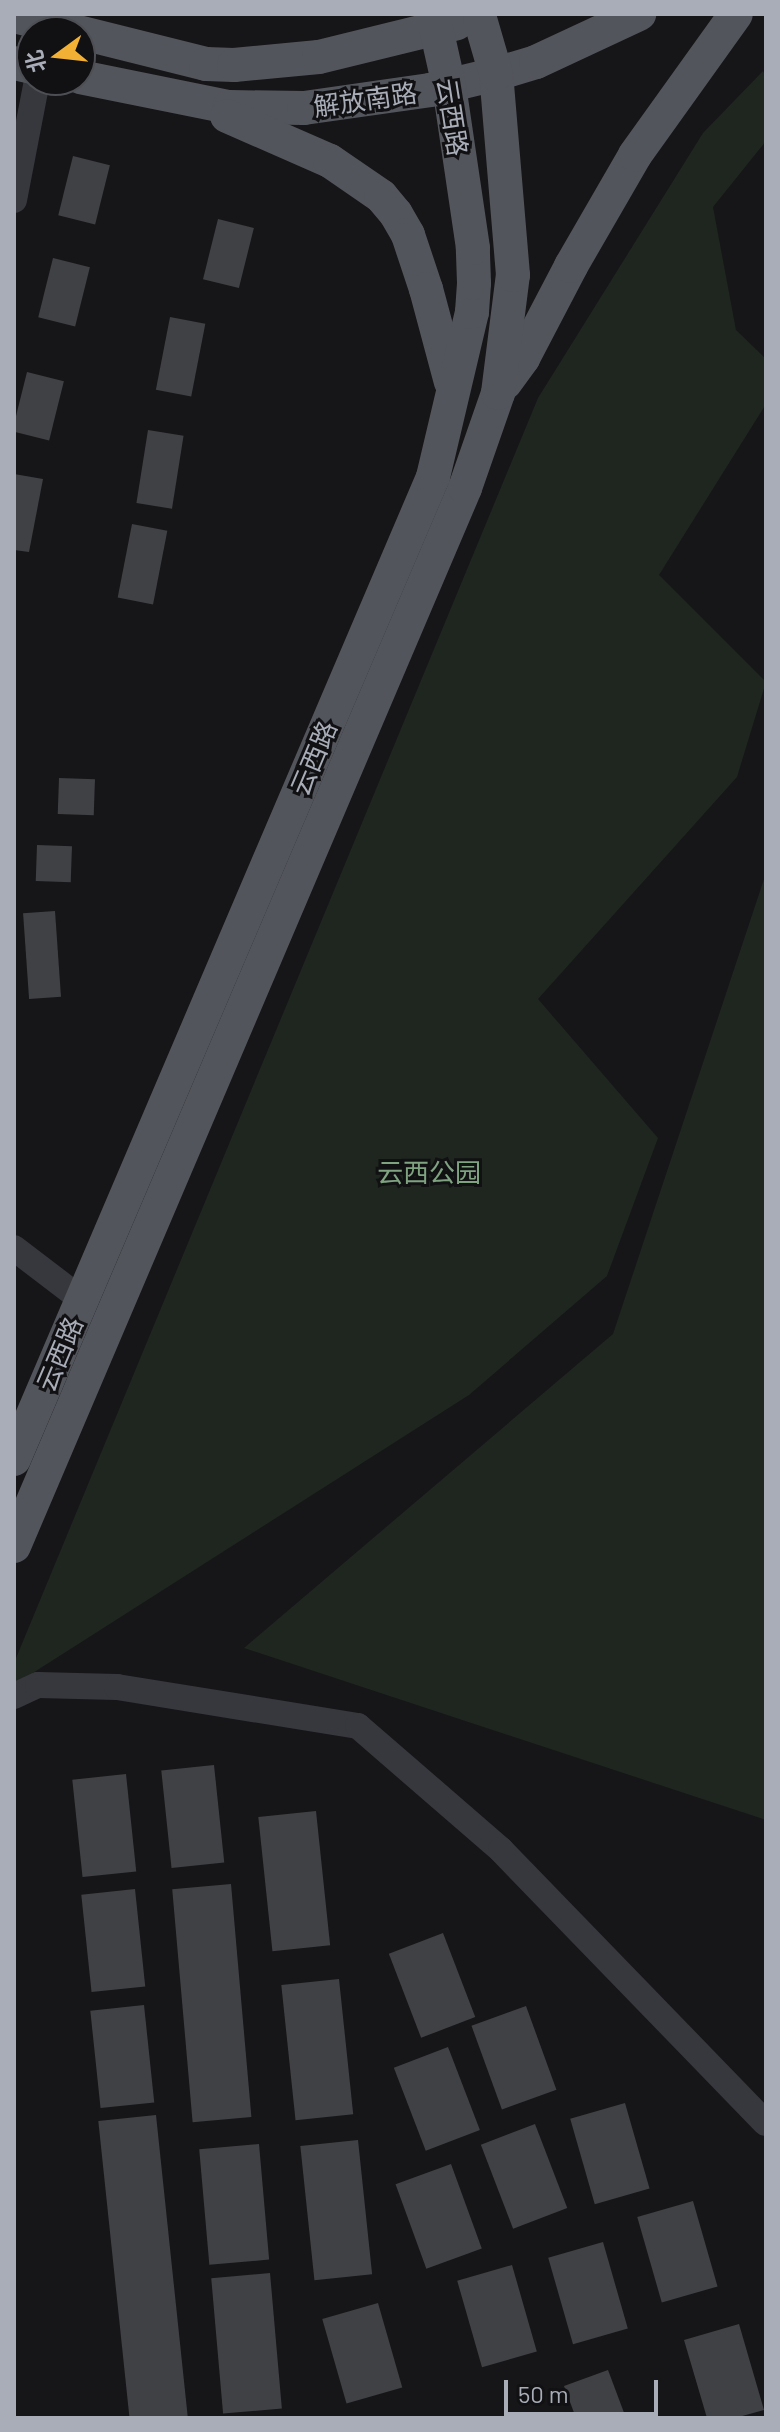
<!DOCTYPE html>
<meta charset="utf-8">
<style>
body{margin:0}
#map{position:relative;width:780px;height:2432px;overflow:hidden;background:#161618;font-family:Barlow,"Noto Sans SC",sans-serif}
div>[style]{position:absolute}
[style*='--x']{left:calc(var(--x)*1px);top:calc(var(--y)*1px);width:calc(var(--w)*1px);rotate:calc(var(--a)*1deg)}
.green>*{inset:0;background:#1e261f}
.building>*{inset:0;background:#404145;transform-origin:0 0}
.minor>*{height:26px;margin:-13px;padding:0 13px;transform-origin:13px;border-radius:13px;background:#37383d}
.major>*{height:34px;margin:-17px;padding:0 17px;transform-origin:17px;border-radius:17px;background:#53555c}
span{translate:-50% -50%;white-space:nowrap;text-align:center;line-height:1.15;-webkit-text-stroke:6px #111113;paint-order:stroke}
.street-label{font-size:26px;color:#a8adb8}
.park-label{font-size:26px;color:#7fa381}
.frame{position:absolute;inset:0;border:16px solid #a8adb8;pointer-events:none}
.north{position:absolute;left:16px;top:16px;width:80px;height:80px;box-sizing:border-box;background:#111113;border:2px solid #4d4f55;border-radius:50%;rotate:255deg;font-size:22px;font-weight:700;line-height:32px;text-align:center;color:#a8adb8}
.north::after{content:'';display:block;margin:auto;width:28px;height:36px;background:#f2b134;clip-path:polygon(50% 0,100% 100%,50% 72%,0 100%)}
.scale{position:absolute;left:504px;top:2380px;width:154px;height:36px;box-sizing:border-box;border:4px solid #a8adb8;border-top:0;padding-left:10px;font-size:24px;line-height:28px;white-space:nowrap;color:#a8adb8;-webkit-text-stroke:6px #111113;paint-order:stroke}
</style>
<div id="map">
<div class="green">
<div style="clip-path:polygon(763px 71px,766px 77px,766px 141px,713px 207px,736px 330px,766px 359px,766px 404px,659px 575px,766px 682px,737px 777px,538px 999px,658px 1138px,607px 1276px,469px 1395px,14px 1685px,14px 1663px,538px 398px,703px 133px)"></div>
<div style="clip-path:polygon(766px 873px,766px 1820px,244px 1648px,613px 1334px)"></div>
</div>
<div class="building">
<div style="left:73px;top:156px;width:38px;height:61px;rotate:14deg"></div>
<div style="left:218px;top:219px;width:37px;height:62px;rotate:14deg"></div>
<div style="left:53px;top:258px;width:38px;height:61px;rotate:14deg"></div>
<div style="left:170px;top:317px;width:36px;height:74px;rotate:11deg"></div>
<div style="left:27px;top:372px;width:38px;height:61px;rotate:14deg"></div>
<div style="left:148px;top:430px;width:36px;height:74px;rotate:9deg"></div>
<div style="clip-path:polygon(14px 474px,43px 479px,29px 552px,14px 550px)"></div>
<div style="left:132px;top:524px;width:36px;height:75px;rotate:11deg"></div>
<div style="left:59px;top:778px;width:36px;height:36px;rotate:2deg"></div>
<div style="left:37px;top:845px;width:35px;height:36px;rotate:2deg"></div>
<div style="left:55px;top:911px;width:86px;height:32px;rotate:86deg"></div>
<div style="left:214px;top:1765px;width:98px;height:53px;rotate:84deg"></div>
<div style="left:126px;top:1774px;width:98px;height:54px;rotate:84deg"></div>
<div style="left:316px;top:1811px;width:135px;height:58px;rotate:84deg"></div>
<div style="left:231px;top:1884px;width:234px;height:59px;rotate:85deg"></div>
<div style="left:135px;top:1889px;width:98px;height:54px;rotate:84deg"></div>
<div style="left:443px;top:1933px;width:90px;height:58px;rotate:69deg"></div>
<div style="left:339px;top:1979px;width:136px;height:58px;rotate:84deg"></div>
<div style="left:144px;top:2005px;width:98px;height:54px;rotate:84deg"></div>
<div style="left:526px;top:2006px;width:89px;height:58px;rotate:70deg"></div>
<div style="left:448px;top:2047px;width:89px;height:58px;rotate:69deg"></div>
<div style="left:625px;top:2103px;width:89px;height:57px;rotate:74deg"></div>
<div style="left:156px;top:2115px;width:305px;height:58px;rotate:84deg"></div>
<div style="left:535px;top:2124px;width:90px;height:58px;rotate:69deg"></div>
<div style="left:358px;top:2140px;width:135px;height:58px;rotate:84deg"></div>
<div style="left:259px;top:2144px;width:116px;height:60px;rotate:85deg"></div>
<div style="left:451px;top:2164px;width:90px;height:59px;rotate:70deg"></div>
<div style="left:693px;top:2201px;width:89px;height:58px;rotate:74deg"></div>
<div style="left:603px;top:2242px;width:90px;height:57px;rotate:74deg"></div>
<div style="left:512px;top:2265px;width:90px;height:57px;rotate:74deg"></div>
<div style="left:270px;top:2273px;width:136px;height:59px;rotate:85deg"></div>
<div style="left:378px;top:2303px;width:88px;height:58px;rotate:74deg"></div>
<div style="clip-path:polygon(739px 2324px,764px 2410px,735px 2418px,707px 2418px,684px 2340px)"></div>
<div style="clip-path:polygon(608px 2370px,626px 2418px,576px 2418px,564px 2386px)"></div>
</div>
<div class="minor">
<div style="--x:14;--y:200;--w:122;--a:-79.1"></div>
<div style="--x:14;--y:1248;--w:86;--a:37.4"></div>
<div style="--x:14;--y:1696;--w:26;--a:-25"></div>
<div style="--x:38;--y:1685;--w:79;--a:1.5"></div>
<div style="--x:117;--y:1687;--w:244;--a:9.2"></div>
<div style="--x:358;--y:1726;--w:189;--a:40.9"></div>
<div style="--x:501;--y:1850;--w:380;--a:45.9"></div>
</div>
<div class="major">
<div style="--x:14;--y:16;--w:198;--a:14"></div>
<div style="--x:206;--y:64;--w:28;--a:2"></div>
<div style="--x:234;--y:65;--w:85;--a:-5.4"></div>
<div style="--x:319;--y:57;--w:142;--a:-13.8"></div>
<div style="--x:14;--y:63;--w:18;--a:13"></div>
<div style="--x:80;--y:77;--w:152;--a:11.4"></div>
<div style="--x:229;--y:107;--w:75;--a:0.8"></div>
<div style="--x:304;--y:108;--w:127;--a:-8.1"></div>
<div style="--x:430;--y:90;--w:68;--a:-13.6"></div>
<div style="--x:496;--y:74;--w:42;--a:-16.7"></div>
<div style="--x:536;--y:62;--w:114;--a:-25"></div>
<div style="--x:227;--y:116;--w:112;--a:23.6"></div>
<div style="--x:330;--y:161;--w:62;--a:34.5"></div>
<div style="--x:381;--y:196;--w:23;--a:50"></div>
<div style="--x:396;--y:214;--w:24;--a:60"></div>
<div style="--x:408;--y:235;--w:57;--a:71.6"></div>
<div style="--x:426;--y:289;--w:96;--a:75"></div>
<div style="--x:505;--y:383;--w:31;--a:-54"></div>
<div style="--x:523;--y:358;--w:104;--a:-62.4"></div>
<div style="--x:571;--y:266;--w:128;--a:-60"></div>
<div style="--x:635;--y:155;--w:173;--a:-54.4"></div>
<div style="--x:14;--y:1459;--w:1068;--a:-66.89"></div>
<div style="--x:433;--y:477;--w:170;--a:-76.7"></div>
<div style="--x:472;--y:312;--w:29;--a:-86"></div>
<div style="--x:474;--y:283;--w:35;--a:-92"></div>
<div style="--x:473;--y:248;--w:164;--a:-98.4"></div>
<div style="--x:449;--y:86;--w:59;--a:-102.6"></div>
<div style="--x:14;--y:1546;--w:1150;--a:-66.91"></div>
<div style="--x:465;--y:488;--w:101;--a:-70.8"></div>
<div style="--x:498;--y:393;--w:119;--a:-82.8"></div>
<div style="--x:513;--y:275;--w:202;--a:-94.8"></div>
<div style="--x:496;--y:74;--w:57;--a:-106.2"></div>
</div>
<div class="street-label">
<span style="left:365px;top:99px;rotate:-8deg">解放南路</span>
<span style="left:453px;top:117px;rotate:81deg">云西路</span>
<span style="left:313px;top:758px;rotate:-67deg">云西路</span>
<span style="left:59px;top:1354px;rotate:-67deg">云西路</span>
</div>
<div class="park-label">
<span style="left:429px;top:1172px">云西公园</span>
</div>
<div class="frame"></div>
<div class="north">北</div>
<div class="scale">50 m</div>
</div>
